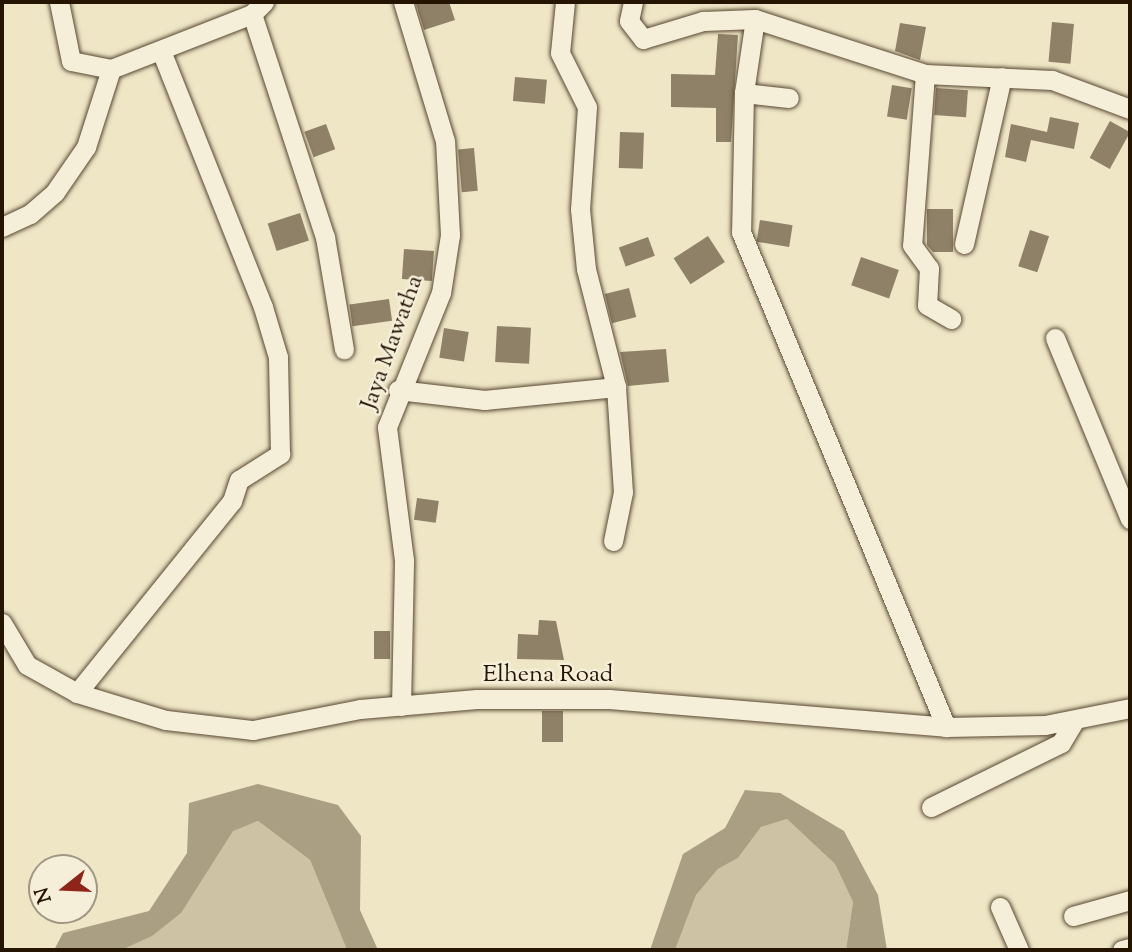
<!DOCTYPE html>
<style>
body{margin:0}
#map{position:relative;width:1132px;height:952px;overflow:hidden;background:#efe6c6;font-family:"Sorts Mill Goudy",serif}
div>[style]{position:absolute}
[style*='--x']{left:calc(var(--x)*1px);top:calc(var(--y)*1px);width:calc(var(--w)*1px);rotate:calc(var(--a)*1deg)}
.green>*{inset:0;background:#cdc2a4}
.water>*{inset:0;background:#aa9f83}
.building>*{inset:0;background:#8e8167;transform-origin:0 0}
.roads{filter:drop-shadow(0 0 2px #584832) drop-shadow(0 0 2px #584832)}
.minor>*{height:19px;margin:-9.5px;padding:0 9.5px;transform-origin:9.5px;border-radius:9.5px;background:#f5efda}
span{translate:-50% -50%;white-space:nowrap;text-align:center;line-height:1.15;-webkit-text-stroke:5px #f5efda;paint-order:stroke}
.street-label{font-size:24px;color:#251400}
.frame{position:absolute;inset:0;border:4px solid #251400;pointer-events:none}
.north{position:absolute;left:28px;top:854px;width:70px;height:70px;box-sizing:border-box;background:#f5efda;border:2px solid #a29783;border-radius:50%;rotate:252deg;font-size:19px;font-weight:700;line-height:28px;text-align:center;color:#251400}
.north::after{content:'';display:block;margin:auto;width:24px;height:32px;background:#8f2418;clip-path:polygon(50% 0,100% 100%,50% 72%,0 100%)}
</style>
<div id="map">
<div class="green">
<div style="clip-path:polygon(787px 819px,835px 864px,853px 902px,846px 950px,675px 950px,696px 895px,718px 869px,738px 858px,761px 827px)"></div>
<div style="clip-path:polygon(258px 821px,310px 860px,347px 950px,121px 950px,180px 913px,233px 830px)"></div>
</div>
<div class="water">
<div style="clip-path:polygon(258px 784px,338px 805px,361px 836px,360px 910px,378px 950px,347px 950px,310px 860px,258px 821px,233px 831px,181px 913px,152px 936px,121px 950px,54px 950px,63px 933px,149px 911px,187px 853px,189px 803px)"></div>
<div style="clip-path:polygon(745px 790px,780px 793px,844px 831px,878px 895px,887px 950px,846px 950px,853px 902px,835px 864px,787px 819px,761px 827px,738px 858px,718px 869px,696px 895px,675px 950px,650px 950px,683px 854px,725px 828px)"></div>
</div>
<div class="building">
<div style="clip-path:polygon(449px 2px,455px 20px,424px 30px,416px 4px)"></div>
<div style="left:1052px;top:22px;width:22px;height:40px;rotate:5deg"></div>
<div style="clip-path:polygon(900px 23px,926px 27px,920px 60px,895px 51px)"></div>
<div style="clip-path:polygon(718px 34px,738px 35px,731px 142px,716px 142px,716px 108px,671px 107px,671px 74px,715px 75px)"></div>
<div style="left:515px;top:77px;width:32px;height:24px;rotate:5deg"></div>
<div style="left:892px;top:85px;width:20px;height:32px;rotate:9deg"></div>
<div style="left:936px;top:88px;width:32px;height:27px;rotate:4deg"></div>
<div style="clip-path:polygon(1050px 117px,1079px 123px,1074px 149px,1031px 140px,1026px 162px,1005px 157px,1011px 124px,1047px 132px)"></div>
<div style="left:1110px;top:121px;width:23px;height:42px;rotate:29deg"></div>
<div style="left:326px;top:124px;width:27px;height:23px;rotate:70deg"></div>
<div style="left:620px;top:132px;width:24px;height:36px;rotate:2deg"></div>
<div style="left:474px;top:148px;width:43px;height:16px;rotate:85deg"></div>
<div style="clip-path:polygon(927px 209px,953px 209px,953px 252px,933px 252px,927px 245px)"></div>
<div style="left:300px;top:213px;width:29px;height:34px;rotate:72deg"></div>
<div style="left:760px;top:220px;width:33px;height:22px;rotate:9deg"></div>
<div style="left:1030px;top:230px;width:20px;height:38px;rotate:18deg"></div>
<div style="left:708px;top:236px;width:31px;height:41px;rotate:57deg"></div>
<div style="left:648px;top:237px;width:20px;height:31px;rotate:70deg"></div>
<div style="left:404px;top:249px;width:30px;height:30px;rotate:4deg"></div>
<div style="left:861px;top:257px;width:40px;height:30px;rotate:19deg"></div>
<div style="left:629px;top:288px;width:30px;height:25px;rotate:76deg"></div>
<div style="left:389px;top:299px;width:22px;height:40px;rotate:82deg"></div>
<div style="left:497px;top:326px;width:34px;height:36px;rotate:3deg"></div>
<div style="left:444px;top:328px;width:25px;height:30px;rotate:9deg"></div>
<div style="clip-path:polygon(666px 349px,669px 382px,628px 386px,620px 352px)"></div>
<div style="left:417px;top:498px;width:22px;height:22px;rotate:8deg"></div>
<div style="clip-path:polygon(539px 620px,556px 621px,564px 660px,517px 659px,518px 634px,538px 635px)"></div>
<div style="left:374px;top:631px;width:16px;height:28px"></div>
<div style="left:542px;top:711px;width:21px;height:31px"></div>
</div>
<div class="roads">
<div class="minor">
<div style="--x:59;--y:2;--w:60;--a:78.5"></div>
<div style="--x:71;--y:61;--w:41;--a:11.3"></div>
<div style="--x:565;--y:2;--w:51;--a:95.6"></div>
<div style="--x:560;--y:53;--w:60;--a:63.4"></div>
<div style="--x:587;--y:107;--w:102;--a:93.9"></div>
<div style="--x:580;--y:209;--w:60;--a:84.3"></div>
<div style="--x:586;--y:269;--w:122;--a:75.7"></div>
<div style="--x:616;--y:387;--w:105;--a:86.2"></div>
<div style="--x:623;--y:492;--w:50;--a:101.5"></div>
<div style="--x:633;--y:2;--w:19;--a:102"></div>
<div style="--x:629;--y:21;--w:23;--a:52"></div>
<div style="--x:643;--y:39;--w:63;--a:-16.7"></div>
<div style="--x:703;--y:21;--w:52;--a:-2.2"></div>
<div style="--x:755;--y:19;--w:179;--a:17.9"></div>
<div style="--x:925;--y:74;--w:127;--a:2.7"></div>
<div style="--x:1052;--y:80;--w:83;--a:20.4"></div>
<div style="--x:252;--y:14;--w:235;--a:71.9"></div>
<div style="--x:325;--y:237;--w:114;--a:80.4"></div>
<div style="--x:755;--y:19;--w:75;--a:98.5"></div>
<div style="--x:744;--y:93;--w:139;--a:91.2"></div>
<div style="--x:741;--y:232;--w:536;--a:67.5"></div>
<div style="--x:925;--y:74;--w:171;--a:94.3"></div>
<div style="--x:912;--y:245;--w:29;--a:54"></div>
<div style="--x:929;--y:268;--w:37;--a:93"></div>
<div style="--x:927;--y:305;--w:28;--a:30"></div>
<div style="--x:744;--y:93;--w:45;--a:6.3"></div>
<div style="--x:2;--y:227;--w:31;--a:-25"></div>
<div style="--x:30;--y:214;--w:33;--a:-41"></div>
<div style="--x:55;--y:192;--w:55;--a:-55.4"></div>
<div style="--x:86;--y:147;--w:82;--a:-72.2"></div>
<div style="--x:111;--y:69;--w:151;--a:-21.3"></div>
<div style="--x:252;--y:14;--w:17;--a:-45"></div>
<div style="--x:964;--y:244;--w:171;--a:-77.2"></div>
<div style="--x:1055;--y:338;--w:196;--a:67.5"></div>
<div style="--x:398;--y:390;--w:87;--a:6.6"></div>
<div style="--x:484;--y:400;--w:133;--a:-5.6"></div>
<div style="--x:2;--y:623;--w:49;--a:59.2"></div>
<div style="--x:27;--y:665;--w:57;--a:29.2"></div>
<div style="--x:77;--y:693;--w:93;--a:16.9"></div>
<div style="--x:166;--y:720;--w:88;--a:6.6"></div>
<div style="--x:253;--y:730;--w:109;--a:-11.1"></div>
<div style="--x:360;--y:709;--w:117;--a:-4.9"></div>
<div style="--x:477;--y:699;--w:132;--a:0"></div>
<div style="--x:609;--y:699;--w:338;--a:4.7"></div>
<div style="--x:946;--y:727;--w:99;--a:-1.2"></div>
<div style="--x:1045;--y:725;--w:87;--a:-11.3"></div>
<div style="--x:77;--y:693;--w:247;--a:-51.1"></div>
<div style="--x:232;--y:501;--w:22;--a:-72"></div>
<div style="--x:239;--y:480;--w:49;--a:-32.4"></div>
<div style="--x:280;--y:454;--w:97;--a:-91.2"></div>
<div style="--x:278;--y:357;--w:52;--a:-106.7"></div>
<div style="--x:263;--y:307;--w:276;--a:-111.7"></div>
<div style="--x:401;--y:706;--w:146;--a:-88.8"></div>
<div style="--x:404;--y:560;--w:134;--a:-97.3"></div>
<div style="--x:387;--y:427;--w:144;--a:-68.1"></div>
<div style="--x:441;--y:293;--w:59;--a:-81.2"></div>
<div style="--x:450;--y:235;--w:94;--a:-93"></div>
<div style="--x:445;--y:141;--w:145;--a:-106.8"></div>
<div style="--x:931;--y:807;--w:145;--a:-26.2"></div>
<div style="--x:1061;--y:743;--w:27;--a:-59"></div>
<div style="--x:1000;--y:907;--w:47;--a:66.2"></div>
<div style="--x:1073;--y:916;--w:59;--a:-15.7"></div>
<div style="--x:1122;--y:950;--w:8;--a:-14"></div>
</div>
</div>
<div class="street-label">
<span style="left:393px;top:343px;rotate:-70deg">Jaya Mawatha</span>
<span style="left:548px;top:676px">Elhena Road</span>
</div>
<div class="frame"></div>
<div class="north">N</div>
</div>
